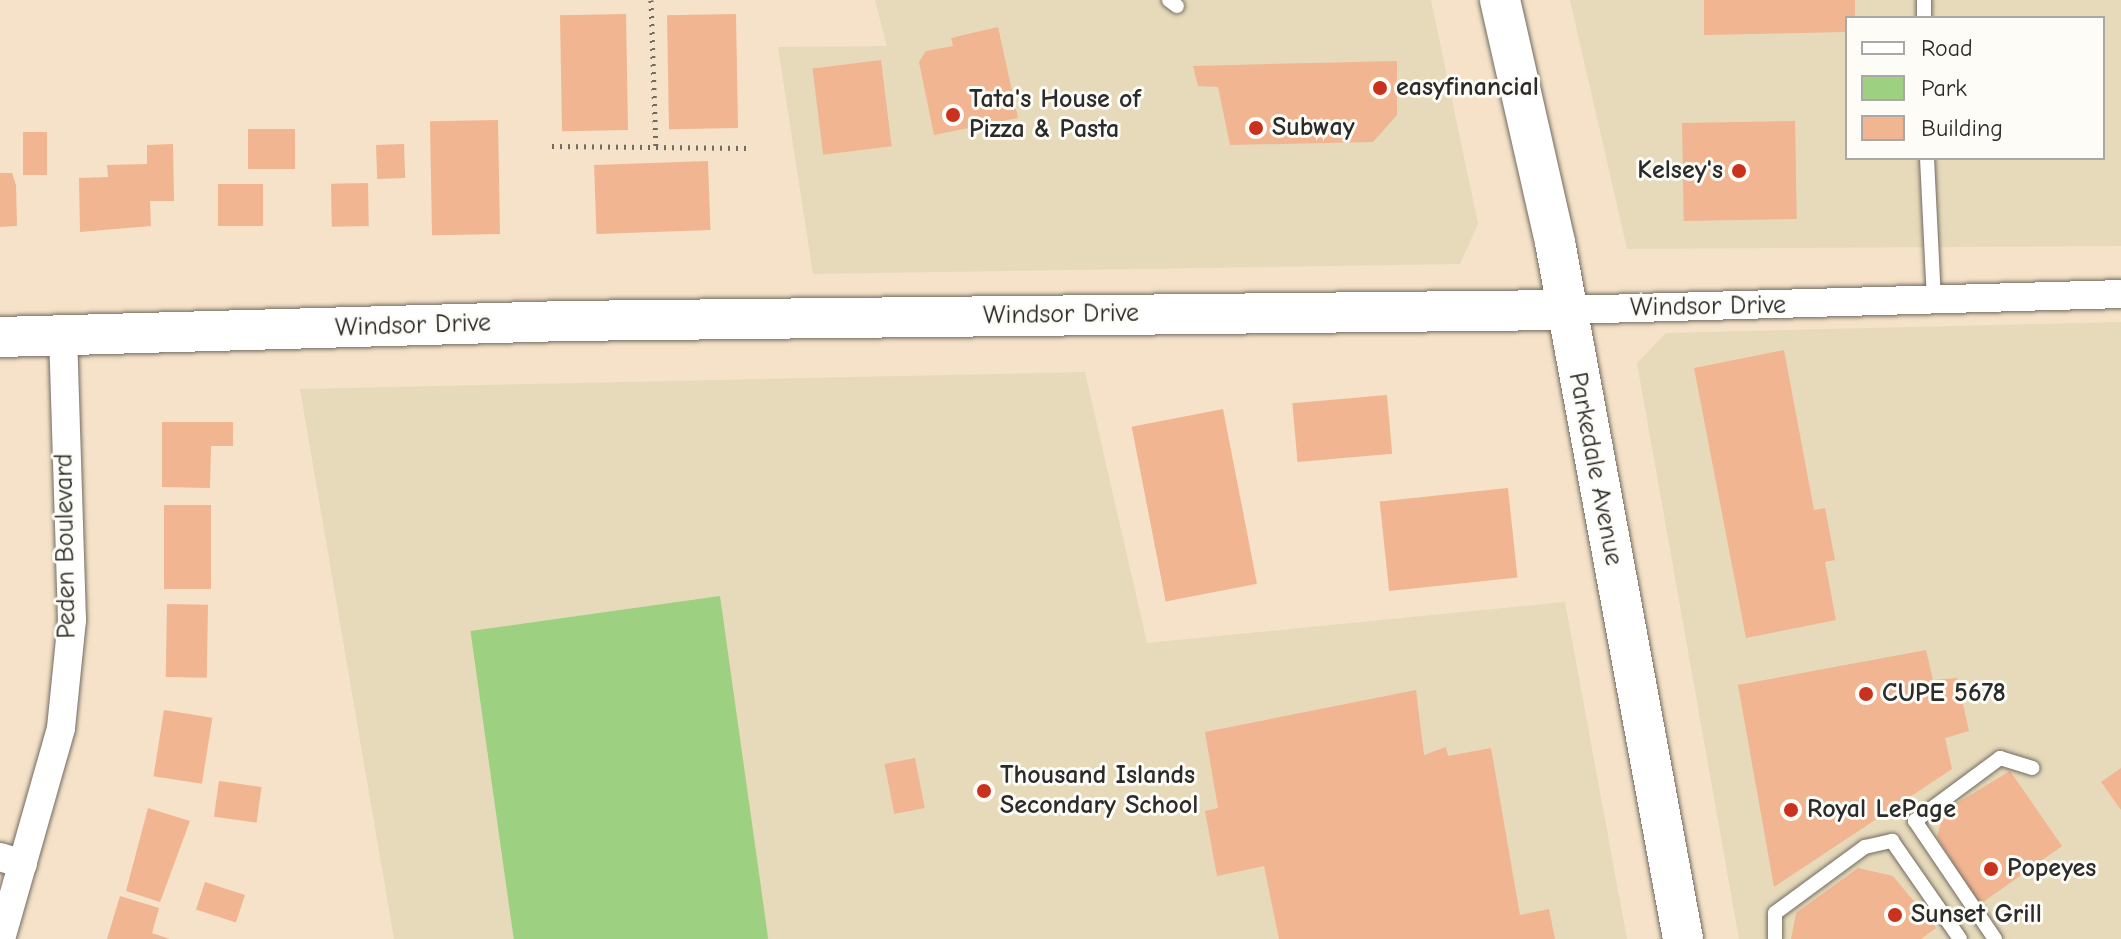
<!DOCTYPE html>
<style>
body{margin:0}
#map{position:relative;width:2121px;height:939px;overflow:hidden;background:#f5e2c8;font-family:"Comic Neue",sans-serif}
div>[style]{position:absolute}
[style*='--x']{left:calc(var(--x)*1px);top:calc(var(--y)*1px);width:calc(var(--w)*1px);rotate:calc(var(--a)*1deg)}
.built>*{inset:0;background:#e6daba}
.green>*{inset:0;background:#9dd080;transform-origin:0 0}
.building>*{inset:0;background:#f1b591;transform-origin:0 0}
.path>*{height:5px;margin-top:-2.5px;transform-origin:0;background:repeating-linear-gradient(90deg,#726b62 0 2px,transparent 0 8px)}
.roads{filter:drop-shadow(0 0 2px #726b62) drop-shadow(0 0 2px #726b62)}
.lane>*{height:14px;margin:-7px;padding:0 7px;transform-origin:7px;border-radius:7px;background:#fff}
.street>*{height:28px;margin:-14px;padding:0 14px;transform-origin:14px;border-radius:14px;background:#fff}
.secondary>*{height:40px;margin:-20px;padding:0 20px;transform-origin:20px;border-radius:20px;background:#fff}
.dots>*{width:22px;height:22px;translate:-50% -50%;box-sizing:border-box;border:4px solid #fdfcf7;border-radius:50%}
span{translate:-50% -50%;white-space:nowrap;text-align:center;line-height:1.15;-webkit-text-stroke:6px #fdfcf7;paint-order:stroke}
.poi-label{font-size:26px;color:#2b2b2b;font-weight:700}
.left{translate:0 -50%;text-align:left}
.right{translate:-100% -50%;text-align:right}
.street-label{font-size:26px;color:#2b2b2b}
.legend{position:absolute;left:1845px;top:16px;width:260px;height:144px;box-sizing:border-box;background:#fdfcf7;border:2px solid #a9a8a5;margin:0;padding:10px 14px;list-style:none;font-size:24px;color:#2b2b2b}
.legend li{display:flex;align-items:center;gap:16px;height:40px}
.legend b{width:40px;border:2px solid #a9a8a5}
</style>
<div id="map">
<div class="built">
<div style="clip-path:polygon(875px 0,1431px 0,1478px 224px,1460px 264px,813px 274px,778px 47px,887px 46px)"></div>
<div style="clip-path:polygon(evenodd,1570px 0,2121px 0,2121px 246px,1627px 249px,1570px 0,1847px 18px,2103px 18px,2103px 158px,1847px 158px,1847px 18px)"></div>
<div style="clip-path:polygon(2121px 322px,2121px 939px,1739px 939px,1637px 363px,1666px 333px)"></div>
<div style="clip-path:polygon(1085px 372px,1147px 643px,1565px 602px,1627px 939px,394px 939px,300px 389px)"></div>
</div>
<div class="green">
<div style="left:720px;top:596px;width:346px;height:252px;rotate:82deg"></div>
</div>
<div class="building">
<div style="clip-path:polygon(1704px 0,1855px 0,1855px 18px,1847px 18px,1847px 32px,1704px 35px)"></div>
<div style="left:626px;top:14px;width:116px;height:66px;rotate:89deg"></div>
<div style="left:736px;top:14px;width:114px;height:69px;rotate:89deg"></div>
<div style="clip-path:polygon(998px 27px,1018px 118px,934px 135px,919px 62px,926px 51px,953px 46px,951px 38px)"></div>
<div style="left:881px;top:60px;width:87px;height:69px;rotate:83deg"></div>
<div style="clip-path:polygon(1397px 61px,1397px 115px,1373px 142px,1230px 145px,1218px 87px,1198px 86px,1193px 66px)"></div>
<div style="left:498px;top:120px;width:114px;height:68px;rotate:89deg"></div>
<div style="left:1795px;top:121px;width:98px;height:113px;rotate:89deg"></div>
<div style="left:295px;top:129px;width:40px;height:47px;rotate:90deg"></div>
<div style="left:23px;top:132px;width:24px;height:43px"></div>
<div style="clip-path:polygon(173px 144px,174px 201px,150px 201px,151px 226px,80px 232px,79px 178px,108px 177px,107px 165px,147px 164px,147px 145px)"></div>
<div style="left:404px;top:144px;width:34px;height:28px;rotate:88deg"></div>
<div style="left:708px;top:161px;width:69px;height:114px;rotate:88deg"></div>
<div style="clip-path:polygon(0 173px,12px 173px,16px 185px,17px 226px,0 227px)"></div>
<div style="left:368px;top:183px;width:43px;height:37px;rotate:89deg"></div>
<div style="left:218px;top:184px;width:45px;height:42px"></div>
<div style="clip-path:polygon(1784px 350px,1814px 510px,1825px 508px,1835px 560px,1825px 562px,1836px 620px,1746px 638px,1694px 368px)"></div>
<div style="left:1387px;top:395px;width:59px;height:95px;rotate:85deg"></div>
<div style="left:1223px;top:409px;width:178px;height:93px;rotate:79deg"></div>
<div style="clip-path:polygon(162px 422px,233px 422px,233px 446px,211px 446px,210px 488px,162px 487px)"></div>
<div style="left:1508px;top:488px;width:90px;height:129px;rotate:84deg"></div>
<div style="left:164px;top:505px;width:47px;height:84px"></div>
<div style="left:167px;top:604px;width:41px;height:73px;rotate:1deg"></div>
<div style="clip-path:polygon(1926px 650px,1933px 680px,1957px 678px,1969px 731px,1945px 738px,1952px 769px,1774px 887px,1738px 685px)"></div>
<div style="clip-path:polygon(1416px 690px,1424px 755px,1446px 747px,1448px 756px,1491px 748px,1520px 915px,1549px 909px,1555px 939px,1279px 939px,1264px 866px,1217px 876px,1205px 811px,1218px 808px,1205px 732px)"></div>
<div style="left:164px;top:710px;width:49px;height:67px;rotate:9deg"></div>
<div style="left:915px;top:758px;width:51px;height:31px;rotate:79deg"></div>
<div style="clip-path:polygon(2121px 768px,2121px 810px,2101px 782px)"></div>
<div style="clip-path:polygon(2010px 771px,2062px 846px,1979px 905px,1937px 837px,1944px 811px)"></div>
<div style="left:219px;top:781px;width:43px;height:36px;rotate:8deg"></div>
<div style="clip-path:polygon(148px 808px,190px 821px,160px 902px,126px 891px)"></div>
<div style="clip-path:polygon(1858px 868px,1893px 876px,1936px 928px,1921px 939px,1791px 939px,1796px 913px)"></div>
<div style="left:205px;top:882px;width:42px;height:29px;rotate:18deg"></div>
<div style="clip-path:polygon(120px 896px,159px 908px,152px 933px,170px 939px,107px 939px)"></div>
</div>
<div class="path">
<div style="--x:651;--y:0;--w:147;--a:88.1"></div>
<div style="--x:552;--y:146;--w:197;--a:0.6"></div>
</div>
<div class="roads">
<div class="lane">
<div style="--x:1169;--y:0;--w:10;--a:37"></div>
<div style="--x:1924;--y:18;--w:18;--a:-90"></div>
<div style="--x:1927;--y:158;--w:143;--a:87.2"></div>
<div style="--x:1775;--y:939;--w:26;--a:-90"></div>
<div style="--x:1775;--y:913;--w:112;--a:-36.3"></div>
<div style="--x:1865;--y:847;--w:28;--a:-13"></div>
<div style="--x:1892;--y:841;--w:119;--a:55.2"></div>
<div style="--x:1995;--y:939;--w:143;--a:-124.1"></div>
<div style="--x:1915;--y:821;--w:106;--a:-36.5"></div>
<div style="--x:2000;--y:758;--w:34;--a:17"></div>
</div>
<div class="street">
<div style="--x:1567;--y:310;--w:554;--a:-1.65"></div>
<div style="--x:0;--y:857;--w:24;--a:17"></div>
<div style="--x:1;--y:939;--w:219;--a:-74.1"></div>
<div style="--x:61;--y:728;--w:109;--a:-84.2"></div>
<div style="--x:72;--y:620;--w:285;--a:-91.8"></div>
</div>
<div class="secondary">
<div style="--x:1500;--y:0;--w:248;--a:77.2"></div>
<div style="--x:1555;--y:242;--w:709;--a:79.59"></div>
<div style="--x:0;--y:337;--w:564;--a:-1.62"></div>
<div style="--x:564;--y:321;--w:1003;--a:-0.63"></div>
</div>
</div>
<div class="dots">
<div style="left:1380px;top:88px;background:#c8321e"></div>
<div style="left:953px;top:115px;background:#c8321e"></div>
<div style="left:1256px;top:128px;background:#c8321e"></div>
<div style="left:1739px;top:171px;background:#c8321e"></div>
<div style="left:1866px;top:694px;background:#c8321e"></div>
<div style="left:984px;top:791px;background:#c8321e"></div>
<div style="left:1791px;top:810px;background:#c8321e"></div>
<div style="left:1991px;top:869px;background:#c8321e"></div>
<div style="left:1895px;top:915px;background:#c8321e"></div>
</div>
<div class="poi-label">
<span class="left" style="left:1396px;top:88px">easyfinancial</span>
<span class="left" style="left:969px;top:115px">Tata's House of<br>Pizza &amp; Pasta</span>
<span class="left" style="left:1272px;top:128px">Subway</span>
<span class="right" style="left:1723px;top:171px">Kelsey's</span>
<span class="left" style="left:1882px;top:694px">CUPE 5678</span>
<span class="left" style="left:1000px;top:791px">Thousand Islands<br>Secondary School</span>
<span class="left" style="left:1807px;top:810px">Royal LePage</span>
<span class="left" style="left:2007px;top:869px">Popeyes</span>
<span class="left" style="left:1911px;top:915px">Sunset Grill</span>
</div>
<div class="street-label">
<span style="left:1708px;top:307px;rotate:-1deg">Windsor Drive</span>
<span style="left:1061px;top:315px;rotate:-1deg">Windsor Drive</span>
<span style="left:413px;top:326px;rotate:-2deg">Windsor Drive</span>
<span style="left:1595px;top:469px;rotate:79deg">Parkedale Avenue</span>
<span style="left:66px;top:546px;rotate:-91deg">Peden Boulevard</span>
</div>
<ul class="legend">
<li><b style="height:10px;background:#fff"></b>Road</li>
<li><b style="height:22px;background:#9dd080"></b>Park</li>
<li><b style="height:22px;background:#f1b591"></b>Building</li>
</ul>
</div>
